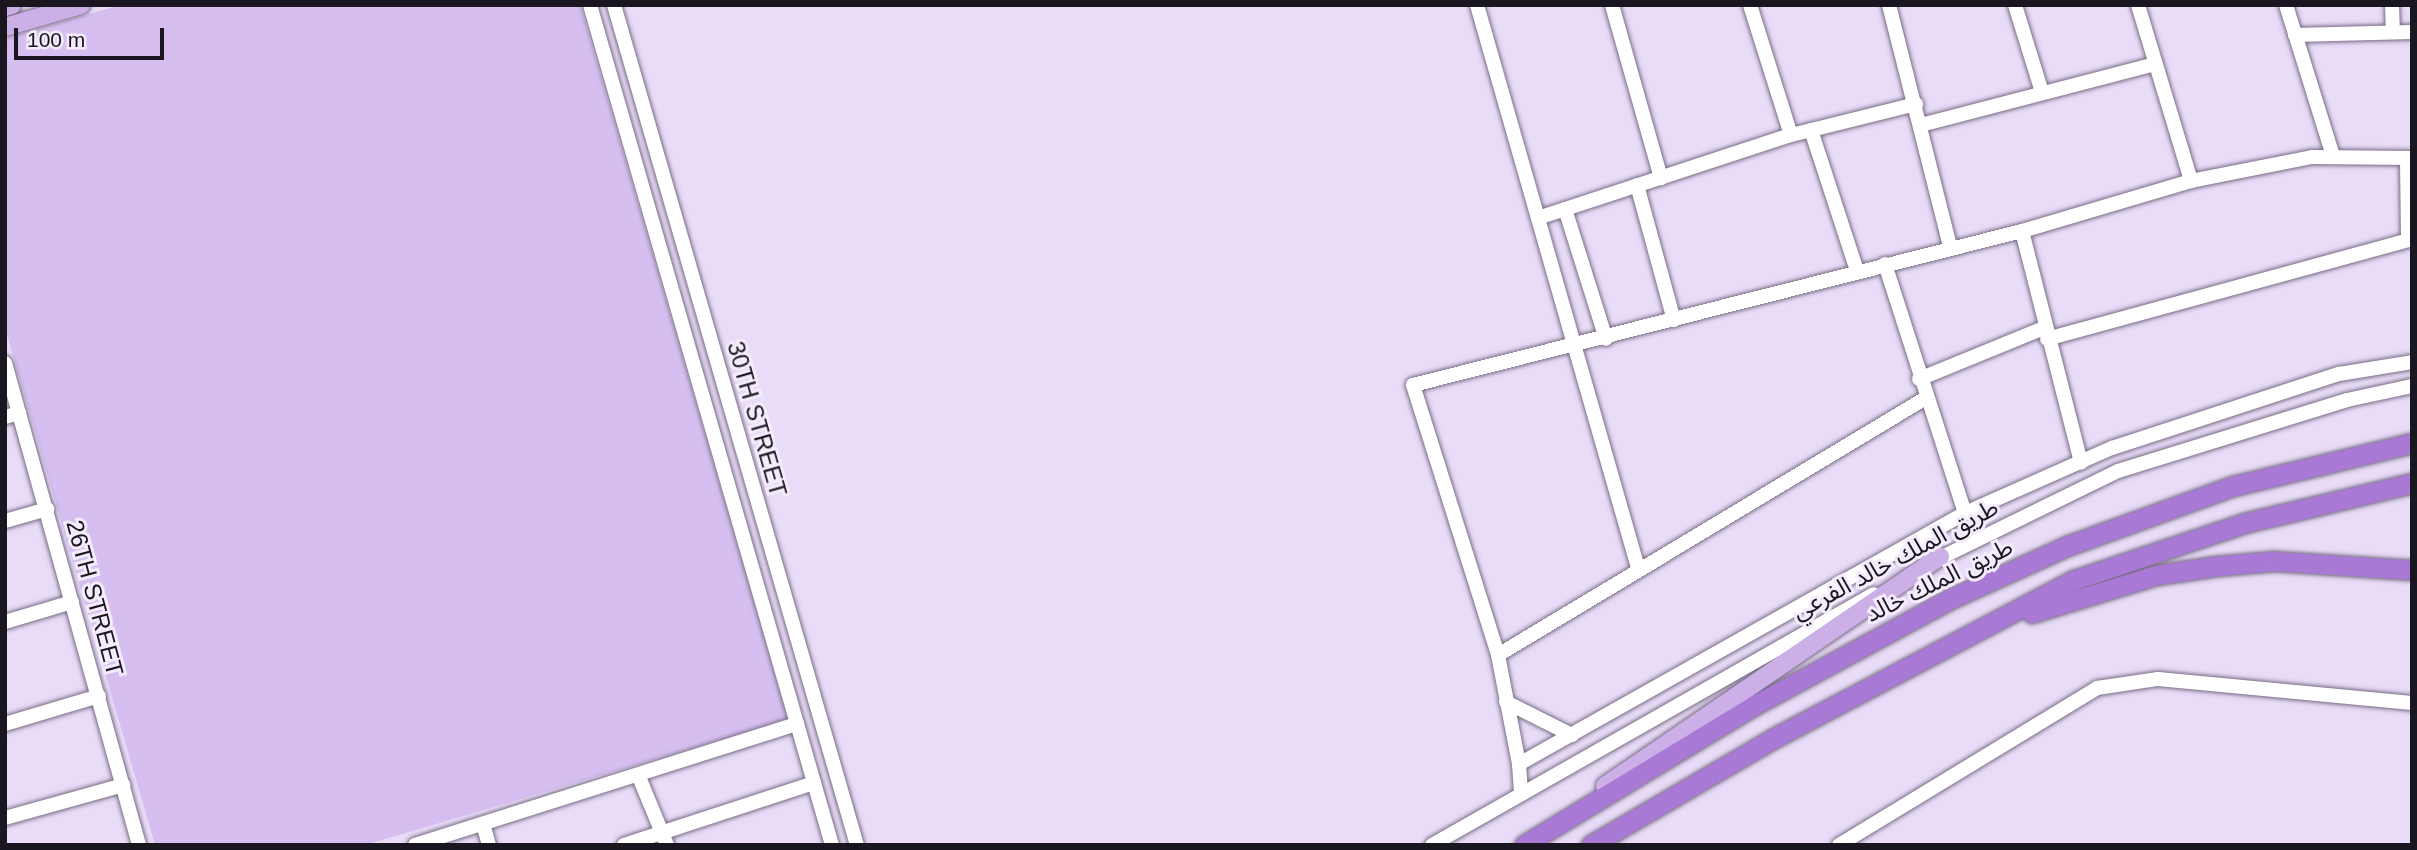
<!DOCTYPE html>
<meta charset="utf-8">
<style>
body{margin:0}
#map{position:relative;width:2417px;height:850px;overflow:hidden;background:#e9dcf8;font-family:Helvetica,"Noto Sans Arabic",sans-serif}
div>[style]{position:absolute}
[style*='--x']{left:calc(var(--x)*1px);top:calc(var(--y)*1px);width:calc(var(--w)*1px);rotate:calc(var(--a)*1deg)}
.green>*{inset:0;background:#d6bff0}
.roads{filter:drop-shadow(0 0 2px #796d85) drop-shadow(0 0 2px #796d85)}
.minor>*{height:14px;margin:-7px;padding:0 7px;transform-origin:7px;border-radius:7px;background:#fff}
.major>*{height:18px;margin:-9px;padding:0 9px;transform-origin:9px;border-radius:9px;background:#cbafe6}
.highway>*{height:19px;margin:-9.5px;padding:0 9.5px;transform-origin:9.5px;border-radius:9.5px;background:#a87ad5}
span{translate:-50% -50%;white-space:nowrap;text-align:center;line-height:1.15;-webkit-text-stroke:6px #f4ecfc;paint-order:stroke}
.street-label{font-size:24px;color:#1a161f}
.frame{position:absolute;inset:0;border:7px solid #1a161f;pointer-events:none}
.scale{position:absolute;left:14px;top:28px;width:150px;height:32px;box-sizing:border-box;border:4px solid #1a161f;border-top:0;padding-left:9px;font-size:21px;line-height:24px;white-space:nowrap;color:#1a161f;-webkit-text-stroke:5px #f4ecfc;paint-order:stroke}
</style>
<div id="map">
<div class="green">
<div style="clip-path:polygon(120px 5px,580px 5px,788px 720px,365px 845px,155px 845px,5px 328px,5px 39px)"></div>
</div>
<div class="roads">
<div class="minor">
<div style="--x:590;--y:5;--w:874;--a:73.93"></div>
<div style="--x:614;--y:5;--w:874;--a:73.87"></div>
<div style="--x:1477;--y:5;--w:586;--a:74.04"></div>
<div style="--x:1612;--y:5;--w:180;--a:74.2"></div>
<div style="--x:1750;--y:5;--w:136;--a:72.5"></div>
<div style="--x:1889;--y:5;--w:249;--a:75.8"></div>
<div style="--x:2015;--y:5;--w:88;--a:72.8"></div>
<div style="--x:2138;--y:5;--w:184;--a:73.2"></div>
<div style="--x:2286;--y:5;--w:158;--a:72.7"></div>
<div style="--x:2392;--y:5;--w:27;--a:88"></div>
<div style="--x:2295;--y:35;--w:117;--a:-1.5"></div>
<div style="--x:1921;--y:125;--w:242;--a:-14.6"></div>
<div style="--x:1811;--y:130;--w:148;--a:71.9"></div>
<div style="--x:2412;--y:158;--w:100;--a:-179.4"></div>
<div style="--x:2312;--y:157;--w:123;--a:168.8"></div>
<div style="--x:2191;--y:181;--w:176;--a:163.5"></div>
<div style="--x:2022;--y:231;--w:628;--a:165.81"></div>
<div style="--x:1413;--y:385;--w:283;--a:72.5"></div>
<div style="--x:1498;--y:655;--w:111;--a:79.1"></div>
<div style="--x:1519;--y:764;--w:512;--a:-29.37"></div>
<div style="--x:1965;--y:513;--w:161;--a:-23.9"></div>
<div style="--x:2112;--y:448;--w:239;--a:-18.1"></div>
<div style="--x:2339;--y:374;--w:74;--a:-9.3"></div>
<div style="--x:1637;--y:185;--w:140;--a:74.7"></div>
<div style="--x:1565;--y:209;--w:136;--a:72.5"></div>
<div style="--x:1538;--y:218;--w:266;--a:-18.2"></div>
<div style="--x:1791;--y:135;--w:129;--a:-13.9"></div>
<div style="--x:2022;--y:231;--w:239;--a:75.7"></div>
<div style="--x:1885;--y:264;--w:262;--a:72.2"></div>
<div style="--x:2047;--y:339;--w:374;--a:-15.3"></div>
<div style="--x:2408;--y:240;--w:82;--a:-90.7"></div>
<div style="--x:5;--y:363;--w:500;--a:74.46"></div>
<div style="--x:1919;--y:379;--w:135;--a:-22.2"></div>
<div style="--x:5;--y:417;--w:15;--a:-16"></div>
<div style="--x:5;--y:521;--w:44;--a:-15.9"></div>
<div style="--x:1932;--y:562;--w:207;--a:-26.1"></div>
<div style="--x:2118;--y:471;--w:240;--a:-17.2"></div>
<div style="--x:2347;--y:400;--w:66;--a:-12.2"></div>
<div style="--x:5;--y:622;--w:70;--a:-16.6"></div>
<div style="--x:1498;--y:655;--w:499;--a:-31"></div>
<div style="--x:1506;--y:702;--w:74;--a:26.6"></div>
<div style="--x:5;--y:724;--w:98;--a:-16.6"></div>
<div style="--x:1519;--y:764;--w:30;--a:86"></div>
<div style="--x:639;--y:777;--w:74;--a:67.6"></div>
<div style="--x:5;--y:818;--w:123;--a:-15.6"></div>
<div style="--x:483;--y:824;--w:22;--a:74"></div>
<div style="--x:415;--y:845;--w:401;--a:-17.6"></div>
<div style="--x:624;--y:845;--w:200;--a:-18.1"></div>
<div style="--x:1432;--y:845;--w:508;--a:-29.59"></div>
<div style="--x:1839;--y:845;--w:302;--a:-31.3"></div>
<div style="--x:2097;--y:688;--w:62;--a:-8.4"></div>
<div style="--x:2158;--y:679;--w:255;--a:5.4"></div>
</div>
<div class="major">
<div style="--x:5;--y:7;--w:7;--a:-16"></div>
<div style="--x:5;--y:27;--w:79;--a:-16.1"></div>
<div style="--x:1605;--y:786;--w:406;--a:-34.4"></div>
</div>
<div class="highway">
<div style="--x:2032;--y:613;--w:130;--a:-17"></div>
<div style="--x:2156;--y:575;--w:61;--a:-8.5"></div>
<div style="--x:2216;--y:566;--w:58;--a:-4.9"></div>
<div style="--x:2274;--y:561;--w:138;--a:3.7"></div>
<div style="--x:1524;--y:845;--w:268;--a:-31.3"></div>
<div style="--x:1753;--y:706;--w:222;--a:-28.5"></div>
<div style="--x:1948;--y:600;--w:131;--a:-24.4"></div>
<div style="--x:2067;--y:546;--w:177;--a:-19.9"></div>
<div style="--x:2233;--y:486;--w:184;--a:-13.5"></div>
<div style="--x:1591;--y:845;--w:212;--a:-30.3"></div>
<div style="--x:1774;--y:738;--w:339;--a:-27.8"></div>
<div style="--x:2074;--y:580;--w:179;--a:-18.5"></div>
<div style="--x:2244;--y:523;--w:173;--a:-13.4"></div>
</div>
</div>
<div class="street-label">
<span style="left:757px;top:419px;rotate:74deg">30TH STREET</span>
<span style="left:1895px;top:559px;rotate:-28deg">طريق الملك خالد الفرعي</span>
<span style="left:1939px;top:580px;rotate:-26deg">طريق الملك خالد</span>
<span style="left:95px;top:598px;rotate:75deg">26TH STREET</span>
</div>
<div class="frame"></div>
<div class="scale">100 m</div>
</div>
